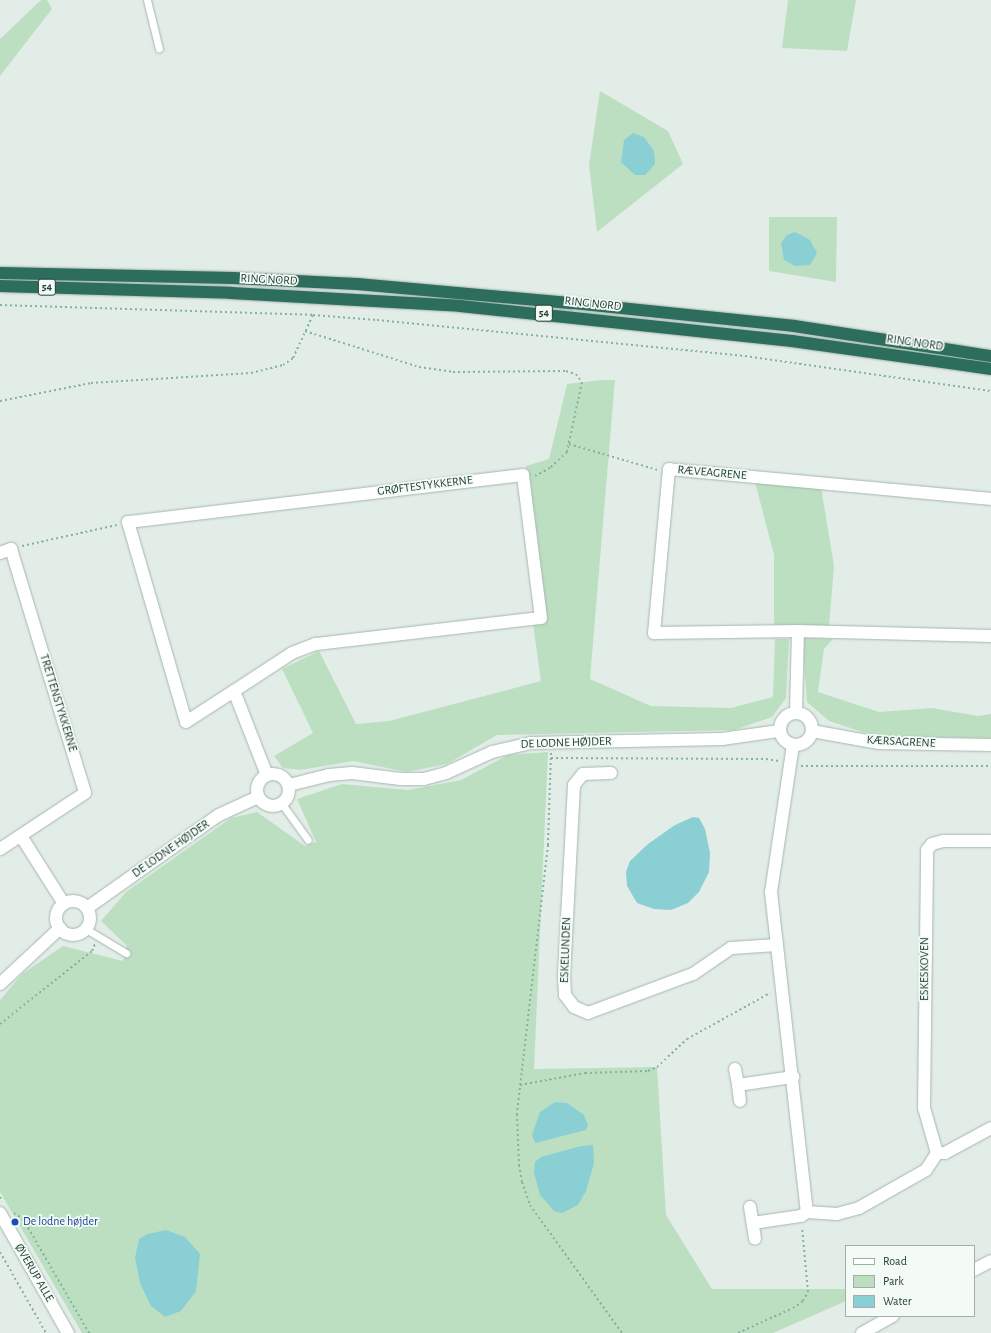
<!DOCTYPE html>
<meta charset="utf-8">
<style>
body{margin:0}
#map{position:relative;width:991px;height:1333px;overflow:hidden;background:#e3ede8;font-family:"Alegreya Sans",sans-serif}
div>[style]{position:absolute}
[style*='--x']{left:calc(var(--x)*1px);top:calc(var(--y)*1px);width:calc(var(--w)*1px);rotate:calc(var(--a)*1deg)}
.green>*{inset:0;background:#bcdfc2}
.water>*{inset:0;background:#8acfd4}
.path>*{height:2px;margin-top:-1px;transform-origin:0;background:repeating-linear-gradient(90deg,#83b29f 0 2px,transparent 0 5px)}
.roads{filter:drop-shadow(0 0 1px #a5b6af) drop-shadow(0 0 1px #a5b6af)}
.lane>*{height:7px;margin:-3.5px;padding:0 3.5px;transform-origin:3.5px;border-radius:3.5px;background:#fff}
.street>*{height:12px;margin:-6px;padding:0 6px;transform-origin:6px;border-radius:6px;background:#fff}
.secondary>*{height:12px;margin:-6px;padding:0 6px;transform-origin:6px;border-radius:6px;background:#fff}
.secondary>.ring{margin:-6px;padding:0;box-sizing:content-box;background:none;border:12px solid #fff;border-radius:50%}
.highway>*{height:12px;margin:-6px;padding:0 6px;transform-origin:6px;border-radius:6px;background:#2d6d5b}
.dots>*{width:11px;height:11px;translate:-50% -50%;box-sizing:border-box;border:2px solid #f4faf6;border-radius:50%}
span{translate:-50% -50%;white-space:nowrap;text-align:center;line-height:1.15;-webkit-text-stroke:3.5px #f4faf6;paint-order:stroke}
.shield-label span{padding:1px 3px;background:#f4faf6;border:1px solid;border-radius:3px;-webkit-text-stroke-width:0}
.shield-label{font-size:11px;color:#224035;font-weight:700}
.street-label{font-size:12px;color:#224035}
.transit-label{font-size:12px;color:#164399}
.left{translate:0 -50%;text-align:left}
.legend{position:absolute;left:845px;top:1245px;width:130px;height:72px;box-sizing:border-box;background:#f4faf6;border:1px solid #a0b0a9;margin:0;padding:5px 7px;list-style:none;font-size:12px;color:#224035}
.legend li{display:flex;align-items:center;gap:8px;height:20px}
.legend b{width:20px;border:1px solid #a0b0a9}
</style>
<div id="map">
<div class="green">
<div style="clip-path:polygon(41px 0,47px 0,52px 9px,0 76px,0 39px)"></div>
<div style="clip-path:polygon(788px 0,856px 0,847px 51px,782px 48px)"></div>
<div style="clip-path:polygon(600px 91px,668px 131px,683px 164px,597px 232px,589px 165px)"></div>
<div style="clip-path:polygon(769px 217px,837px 217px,836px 282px,769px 271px)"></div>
<div style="clip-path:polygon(603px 380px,615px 380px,590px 679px,651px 706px,731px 708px,773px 697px,775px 639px,789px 639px,786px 698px,772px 717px,734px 730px,497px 735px,447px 764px,407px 772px,353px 761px,301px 770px,283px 768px,274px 756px,313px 733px,282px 669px,319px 651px,356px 724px,389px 721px,541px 681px,533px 624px,546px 621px,526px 466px,549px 459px,567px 384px)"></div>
<div style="clip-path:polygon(755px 482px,821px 487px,834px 566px,829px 627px,774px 626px,774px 555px)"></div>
<div style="clip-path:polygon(802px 638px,833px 639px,824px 649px,818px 692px,879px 712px,932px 708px,978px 716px,991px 714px,991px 738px,875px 736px,829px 721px,807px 702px)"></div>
<div style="clip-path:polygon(548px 752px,534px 1069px,657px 1067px,666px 1215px,712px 1289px,846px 1289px,846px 1301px,773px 1333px,82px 1333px,0 1192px,0 1000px,22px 974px,63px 946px,123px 961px,127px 946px,101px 921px,126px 892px,231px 818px,257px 812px,305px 846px,316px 842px,297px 799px,342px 784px,408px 790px,461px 780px,508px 755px)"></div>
</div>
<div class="water">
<div style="clip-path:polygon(633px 133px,644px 137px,654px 151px,655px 164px,645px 175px,635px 175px,621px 162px,624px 140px)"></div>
<div style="clip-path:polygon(795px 232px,810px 240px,817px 253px,810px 265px,795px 266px,784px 260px,781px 243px,787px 235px)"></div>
<div style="clip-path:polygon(693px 817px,699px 818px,705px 829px,710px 853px,709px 872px,699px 892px,688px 903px,671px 910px,654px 909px,637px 903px,627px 886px,626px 872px,630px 861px,648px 844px,675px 825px)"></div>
<div style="clip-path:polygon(555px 1102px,567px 1103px,584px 1115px,588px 1125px,586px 1130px,535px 1143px,532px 1135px,540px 1112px)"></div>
<div style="clip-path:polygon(593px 1145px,594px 1163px,586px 1191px,578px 1205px,562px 1213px,554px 1211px,540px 1195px,534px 1173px,535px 1162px,541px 1157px,581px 1146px)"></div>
<div style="clip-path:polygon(166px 1230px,185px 1237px,200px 1254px,196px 1291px,181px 1311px,165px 1317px,151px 1306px,140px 1283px,135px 1258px,139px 1239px,148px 1234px)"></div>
</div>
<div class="path">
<div style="--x:0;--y:305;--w:313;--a:1.8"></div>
<div style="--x:313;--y:315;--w:64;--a:4.5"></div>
<div style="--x:377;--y:320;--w:370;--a:5.6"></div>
<div style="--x:745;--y:356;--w:248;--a:8.1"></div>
<div style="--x:305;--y:331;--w:120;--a:17.5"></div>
<div style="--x:419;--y:367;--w:34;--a:8"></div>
<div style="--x:453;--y:372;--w:113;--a:-0.5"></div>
<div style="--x:566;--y:371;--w:10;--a:17"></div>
<div style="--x:576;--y:374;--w:10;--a:53"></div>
<div style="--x:582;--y:382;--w:72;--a:102.1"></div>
<div style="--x:567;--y:452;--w:23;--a:137"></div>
<div style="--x:550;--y:468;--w:17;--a:152"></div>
<div style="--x:0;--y:401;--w:93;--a:-11.2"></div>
<div style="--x:91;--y:383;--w:160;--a:-3.6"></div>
<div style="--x:251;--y:373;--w:33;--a:-14"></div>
<div style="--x:283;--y:365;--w:12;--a:-35"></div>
<div style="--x:293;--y:358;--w:47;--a:-65.1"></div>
<div style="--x:569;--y:444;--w:93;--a:16.3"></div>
<div style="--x:22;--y:546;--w:97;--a:-12.5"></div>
<div style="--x:551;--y:753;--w:92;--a:91.9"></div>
<div style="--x:548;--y:845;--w:271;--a:96.6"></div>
<div style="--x:517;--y:1114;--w:51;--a:87.8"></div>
<div style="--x:519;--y:1165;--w:17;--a:80"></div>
<div style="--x:522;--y:1182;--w:24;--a:71"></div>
<div style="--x:530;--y:1205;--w:158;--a:54.3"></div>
<div style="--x:551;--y:758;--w:215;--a:0.3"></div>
<div style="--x:766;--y:759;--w:13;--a:9"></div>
<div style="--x:801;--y:766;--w:190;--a:0"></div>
<div style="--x:0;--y:1024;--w:117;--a:-38.4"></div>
<div style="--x:92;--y:951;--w:8;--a:-67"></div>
<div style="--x:520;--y:1085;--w:66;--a:-10.5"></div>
<div style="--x:585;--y:1073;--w:63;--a:-1.8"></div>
<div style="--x:648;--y:1071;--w:10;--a:-24"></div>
<div style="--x:657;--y:1067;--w:41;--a:-43"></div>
<div style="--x:687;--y:1039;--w:95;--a:-29"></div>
<div style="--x:0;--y:1197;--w:5;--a:53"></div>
<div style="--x:14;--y:1213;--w:11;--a:34"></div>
<div style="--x:23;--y:1219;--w:132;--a:59.9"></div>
<div style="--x:0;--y:1252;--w:93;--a:60.4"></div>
<div style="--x:738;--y:1333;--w:60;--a:-24.4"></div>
<div style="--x:793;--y:1308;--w:12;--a:-35"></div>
<div style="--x:803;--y:1301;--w:10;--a:-61"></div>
<div style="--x:808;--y:1292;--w:65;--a:-95.3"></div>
</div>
<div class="roads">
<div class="lane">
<div style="--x:147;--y:0;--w:50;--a:76.2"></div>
<div style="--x:282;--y:804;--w:44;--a:54.2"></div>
<div style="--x:86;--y:929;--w:47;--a:31"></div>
</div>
<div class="street">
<div style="--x:991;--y:499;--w:323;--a:-174.7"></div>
<div style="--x:669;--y:469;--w:165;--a:95.2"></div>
<div style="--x:654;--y:633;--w:144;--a:-0.8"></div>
<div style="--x:798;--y:631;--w:193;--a:1.5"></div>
<div style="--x:0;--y:553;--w:12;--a:-20"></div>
<div style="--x:11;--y:549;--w:255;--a:73.1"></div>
<div style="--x:85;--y:793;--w:102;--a:146.6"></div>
<div style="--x:234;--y:691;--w:69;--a:-33.2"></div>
<div style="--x:292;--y:653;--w:26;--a:-21"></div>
<div style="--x:316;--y:644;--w:226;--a:-6.6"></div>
<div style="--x:541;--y:618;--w:144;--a:-97.2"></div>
<div style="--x:523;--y:475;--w:398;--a:173.2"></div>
<div style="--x:128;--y:522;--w:208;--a:73.8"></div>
<div style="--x:186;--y:722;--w:57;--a:-32.9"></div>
<div style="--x:234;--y:691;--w:90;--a:68.6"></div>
<div style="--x:796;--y:712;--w:81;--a:-88.6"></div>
<div style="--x:793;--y:745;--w:149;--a:98.5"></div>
<div style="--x:771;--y:892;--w:322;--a:83.6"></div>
<div style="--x:807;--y:1212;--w:30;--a:4"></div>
<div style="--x:837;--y:1214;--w:23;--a:-15"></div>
<div style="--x:859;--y:1208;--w:77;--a:-29.6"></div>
<div style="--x:926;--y:1170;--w:20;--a:-57"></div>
<div style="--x:937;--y:1153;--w:8;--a:0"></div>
<div style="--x:945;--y:1153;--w:52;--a:-28.5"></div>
<div style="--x:611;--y:773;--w:28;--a:178"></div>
<div style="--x:583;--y:774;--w:14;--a:129"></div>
<div style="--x:574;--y:785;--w:190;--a:93"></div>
<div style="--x:564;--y:975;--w:20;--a:87"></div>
<div style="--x:565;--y:995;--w:15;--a:53"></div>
<div style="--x:574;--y:1007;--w:15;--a:23"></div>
<div style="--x:588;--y:1013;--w:112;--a:-20.4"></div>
<div style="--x:693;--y:974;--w:46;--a:-34.4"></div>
<div style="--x:731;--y:948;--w:46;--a:-3.7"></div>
<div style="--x:21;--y:836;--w:80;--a:57.7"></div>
<div style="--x:735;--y:1069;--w:16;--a:79"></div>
<div style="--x:738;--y:1085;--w:56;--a:-8.3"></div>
<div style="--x:738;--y:1085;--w:16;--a:83"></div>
<div style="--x:937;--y:1153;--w:47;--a:-106.1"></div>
<div style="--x:924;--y:1108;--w:258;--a:-89.3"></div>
<div style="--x:927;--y:850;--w:8;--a:-50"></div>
<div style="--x:932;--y:844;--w:11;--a:-15"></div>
<div style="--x:943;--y:841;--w:48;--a:0"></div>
<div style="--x:750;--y:1207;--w:32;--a:81"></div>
<div style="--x:753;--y:1223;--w:49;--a:-8.3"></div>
<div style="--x:801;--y:1216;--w:7;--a:-34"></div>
<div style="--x:974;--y:1270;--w:19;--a:-28"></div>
<div style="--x:862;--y:1333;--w:35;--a:-29"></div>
</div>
<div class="secondary">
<div class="ring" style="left:780px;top:713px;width:20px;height:20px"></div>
<div style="--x:812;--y:731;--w:68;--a:10.2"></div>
<div style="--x:879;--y:743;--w:112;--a:1"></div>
<div class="ring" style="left:257px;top:774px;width:20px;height:20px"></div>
<div style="--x:289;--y:785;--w:41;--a:-14"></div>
<div style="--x:329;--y:775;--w:23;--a:-5"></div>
<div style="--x:352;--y:773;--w:49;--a:7"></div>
<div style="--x:401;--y:779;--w:23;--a:0"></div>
<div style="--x:424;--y:779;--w:23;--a:-15"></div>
<div style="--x:446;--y:773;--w:51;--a:-24.5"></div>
<div style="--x:492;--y:752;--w:39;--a:-13"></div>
<div style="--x:530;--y:743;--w:192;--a:-1.2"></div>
<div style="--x:722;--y:739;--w:58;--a:-8"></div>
<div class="ring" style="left:56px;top:901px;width:22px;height:22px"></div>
<div style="--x:87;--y:908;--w:161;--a:-35.2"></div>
<div style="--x:219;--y:815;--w:43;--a:-24.8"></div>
<div style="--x:0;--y:984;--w:82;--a:-43"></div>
<div style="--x:0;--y:1213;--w:138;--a:60.5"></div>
</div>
<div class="highway">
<div style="--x:0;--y:273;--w:233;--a:1.2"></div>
<div style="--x:233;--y:278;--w:124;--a:2.8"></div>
<div style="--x:357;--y:284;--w:216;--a:5.1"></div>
<div style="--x:572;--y:303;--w:223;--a:5.9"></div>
<div style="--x:794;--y:326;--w:199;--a:8.7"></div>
<div style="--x:0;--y:286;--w:231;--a:1.7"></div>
<div style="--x:231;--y:293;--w:229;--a:3.2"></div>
<div style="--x:460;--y:306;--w:334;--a:6"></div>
<div style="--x:792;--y:341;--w:201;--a:8"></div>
</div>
</div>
<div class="dots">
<div style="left:15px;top:1222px;background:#1a4fb4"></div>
</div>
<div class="shield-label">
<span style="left:47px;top:287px">54</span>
<span style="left:544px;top:313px">54</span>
</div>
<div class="street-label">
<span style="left:269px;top:280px;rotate:3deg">RING NORD</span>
<span style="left:593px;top:304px;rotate:6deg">RING NORD</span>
<span style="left:915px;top:343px;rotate:8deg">RING NORD</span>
<span style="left:712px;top:473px;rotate:5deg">RÆVEAGRENE</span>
<span style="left:425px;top:486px;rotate:-7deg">GRØFTESTYKKERNE</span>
<span style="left:58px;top:703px;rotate:73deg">TRETTENSTYKKERNE</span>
<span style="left:901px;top:742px;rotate:3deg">KÆRSAGRENE</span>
<span style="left:566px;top:743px;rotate:-2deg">DE LODNE HØJDER</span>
<span style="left:171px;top:849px;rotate:-35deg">DE LODNE HØJDER</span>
<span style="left:566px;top:950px;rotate:-88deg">ESKELUNDEN</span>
<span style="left:925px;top:969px;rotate:-90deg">ESKESKOVEN</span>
<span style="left:34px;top:1273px;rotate:60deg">ØVERUP ALLE</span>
</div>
<div class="transit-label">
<span class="left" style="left:23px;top:1222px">De lodne højder</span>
</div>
<ul class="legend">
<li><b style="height:5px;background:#fff"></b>Road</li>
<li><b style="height:11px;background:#bcdfc2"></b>Park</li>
<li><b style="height:11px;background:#8acfd4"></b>Water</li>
</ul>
</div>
